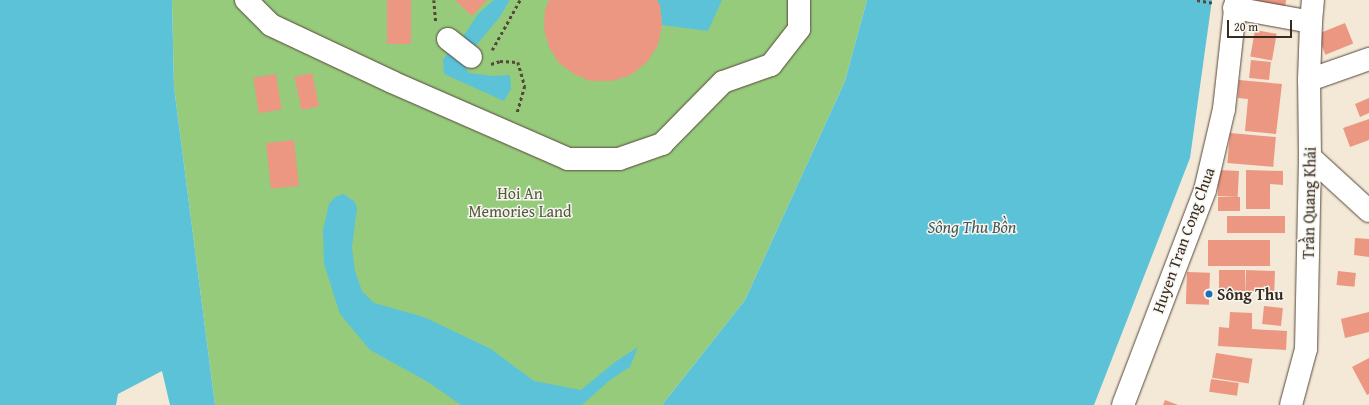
<!DOCTYPE html>
<meta charset="utf-8">
<style>
body{margin:0}
#map{position:relative;width:1369px;height:405px;overflow:hidden;background:#f3e9d6;font-family:"Gentium Book Plus",serif}
div>[style]{position:absolute}
[style*='--x']{left:calc(var(--x)*1px);top:calc(var(--y)*1px);width:calc(var(--w)*1px);rotate:calc(var(--a)*1deg)}
.green>*{inset:0;background:#97cb7c}
.water>*{inset:0;background:#5bc2d8}
.building>*{inset:0;background:#eb9782;transform-origin:0 0}
.path>*{height:2.5px;margin-top:-1.25px;transform-origin:0;background:repeating-linear-gradient(90deg,#57473a 0 3px,transparent 0 6px)}
.roads{filter:drop-shadow(0 0 1px #57473a) drop-shadow(0 0 1px #57473a)}
.minor>*{height:22px;margin:-11px;padding:0 11px;transform-origin:11px;border-radius:11px;background:#fff}
.dots>*{width:11px;height:11px;translate:-50% -50%;box-sizing:border-box;border:2px solid #f6f6f2;border-radius:50%}
span{translate:-50% -50%;white-space:nowrap;text-align:center;line-height:1.15;-webkit-text-stroke:3px #f6f6f2;paint-order:stroke}
.park-label{font-size:16px;color:#575a3a}
.street-label{font-size:16px;color:#3b2a1e}
.poi-label{font-size:16px;color:#3b2a1e;font-weight:700}
.left{translate:0 -50%;text-align:left}
.water-label{font-size:17px;color:#455856;font-style:italic}
.scale{position:absolute;left:1227px;top:20px;width:65px;height:18px;box-sizing:border-box;border:2px solid #3b2a1e;border-top:0;padding-left:5px;font-size:12px;line-height:14px;white-space:nowrap;color:#3b2a1e;-webkit-text-stroke:3px #f6f6f2;paint-order:stroke}
</style>
<div id="map">
<div class="green">
<div style="clip-path:polygon(172px 0,867px 0,845px 81px,745px 300px,662px 405px,215px 405px,174px 87px)"></div>
</div>
<div class="water">
<div style="clip-path:polygon(0 0,172px 0,174px 87px,215px 405px,170px 405px,162px 371px,118px 394px,116px 405px,0 405px)"></div>
<div style="clip-path:polygon(494px 0,510px 0,499px 18px,462px 62px,469px 73px,493px 76px,510px 75px,511px 89px,504px 101px,444px 74px,443px 60px,450px 49px,465px 34px,478px 14px)"></div>
<div style="clip-path:polygon(657px 0,722px 0,708px 31px,662px 25px,660px 5px)"></div>
<div style="clip-path:polygon(867px 0,1212px 0,1190px 158px,1094px 405px,662px 405px,745px 300px,845px 81px)"></div>
<div style="clip-path:polygon(343px 194px,354px 201px,357px 208px,352px 247px,355px 271px,362px 291px,374px 303px,424px 317px,491px 349px,534px 381px,581px 390px,615px 362px,638px 347px,630px 367px,610px 380px,582px 405px,461px 405px,428px 382px,370px 350px,340px 314px,324px 264px,323px 230px,329px 204px,335px 197px)"></div>
</div>
<div class="building">
<div style="left:387px;top:0;width:24px;height:44px"></div>
<div style="clip-path:polygon(455px 0,487px 0,472px 16px)"></div>
<div style="clip-path:polygon(549px 0,657px 0,660px 5px,662px 25px,658px 45px,647px 62px,631px 75px,612px 81px,591px 81px,574px 74px,559px 63px,549px 47px,544px 29px,545px 10px)"></div>
<div style="clip-path:polygon(1245px 0,1286px 0,1285px 8px)"></div>
<div style="left:1345px;top:23px;width:22px;height:30px;rotate:68deg"></div>
<div style="left:1255px;top:30px;width:22px;height:27px;rotate:10deg"></div>
<div style="left:1251px;top:60px;width:20px;height:18px;rotate:6deg"></div>
<div style="left:312px;top:73px;width:34px;height:18px;rotate:78deg"></div>
<div style="left:276px;top:74px;width:36px;height:23px;rotate:81deg"></div>
<div style="clip-path:polygon(1239px 80px,1282px 84px,1276px 134px,1245px 131px,1248px 99px,1238px 98px)"></div>
<div style="clip-path:polygon(1369px 98px,1369px 113px,1360px 117px,1355px 104px)"></div>
<div style="clip-path:polygon(1369px 119px,1369px 140px,1350px 147px,1343px 128px)"></div>
<div style="left:1230px;top:133px;width:46px;height:30px;rotate:5deg"></div>
<div style="left:294px;top:140px;width:46px;height:28px;rotate:84deg"></div>
<div style="left:1219px;top:170px;width:20px;height:26px;rotate:3deg"></div>
<div style="clip-path:polygon(1246px 170px,1283px 171px,1283px 185px,1270px 184px,1270px 209px,1246px 209px)"></div>
<div style="left:1218px;top:197px;width:22px;height:14px"></div>
<div style="left:1227px;top:216px;width:58px;height:17px"></div>
<div style="clip-path:polygon(1355px 238px,1369px 239px,1369px 257px,1354px 255px)"></div>
<div style="left:1208px;top:240px;width:62px;height:26px"></div>
<div style="left:1219px;top:270px;width:26px;height:21px"></div>
<div style="left:1246px;top:270px;width:29px;height:21px;rotate:2deg"></div>
<div style="left:1338px;top:271px;width:18px;height:14px;rotate:6deg"></div>
<div style="left:1187px;top:272px;width:23px;height:32px;rotate:2deg"></div>
<div style="left:1264px;top:306px;width:19px;height:18px;rotate:6deg"></div>
<div style="clip-path:polygon(1230px 312px,1252px 313px,1252px 329px,1287px 331px,1286px 350px,1218px 346px,1219px 327px,1229px 328px)"></div>
<div style="clip-path:polygon(1369px 312px,1369px 332px,1345px 338px,1341px 319px)"></div>
<div style="left:1216px;top:353px;width:37px;height:25px;rotate:9deg"></div>
<div style="clip-path:polygon(1369px 358px,1369px 394px,1367px 395px,1352px 367px)"></div>
<div style="left:1211px;top:379px;width:28px;height:13px;rotate:8deg"></div>
<div style="clip-path:polygon(1165px 400px,1178px 405px,1163px 405px)"></div>
</div>
<div class="path">
<div style="--x:434;--y:0;--w:21;--a:85"></div>
<div style="--x:1197;--y:0;--w:17;--a:10"></div>
<div style="--x:492;--y:50;--w:57;--a:-60.8"></div>
<div style="--x:491;--y:64;--w:9;--a:-18"></div>
<div style="--x:500;--y:61;--w:18;--a:3"></div>
<div style="--x:518;--y:62;--w:25;--a:74"></div>
<div style="--x:525;--y:86;--w:29;--a:106"></div>
</div>
<div class="roads">
<div class="minor">
<div style="--x:246;--y:0;--w:35;--a:45"></div>
<div style="--x:271;--y:25;--w:134;--a:25.2"></div>
<div style="--x:392;--y:82;--w:192;--a:23.6"></div>
<div style="--x:568;--y:159;--w:51;--a:0"></div>
<div style="--x:619;--y:159;--w:46;--a:-19.2"></div>
<div style="--x:662;--y:144;--w:87;--a:-45.5"></div>
<div style="--x:723;--y:82;--w:51;--a:-19.5"></div>
<div style="--x:771;--y:65;--w:46;--a:-52.1"></div>
<div style="--x:799;--y:29;--w:29;--a:-90"></div>
<div style="--x:1234;--y:8;--w:78;--a:10.3"></div>
<div style="--x:448;--y:39;--w:29;--a:38"></div>
<div style="--x:1309;--y:80;--w:64;--a:-19.3"></div>
<div style="--x:1310;--y:157;--w:80;--a:42.5"></div>
<div style="--x:1123;--y:405;--w:230;--a:-69.1"></div>
<div style="--x:1205;--y:190;--w:83;--a:-76.8"></div>
<div style="--x:1224;--y:109;--w:110;--a:-83.7"></div>
<div style="--x:1291;--y:405;--w:58;--a:-75"></div>
<div style="--x:1306;--y:349;--w:192;--a:-88.8"></div>
<div style="--x:1310;--y:157;--w:77;--a:-90.7"></div>
<div style="--x:1309;--y:80;--w:58;--a:-88"></div>
<div style="--x:1311;--y:22;--w:22;--a:-85"></div>
</div>
</div>
<div class="dots">
<div style="left:1209px;top:294px;background:#1f6fb2"></div>
</div>
<div class="park-label">
<span style="left:520px;top:202px">Hoi An<br>Memories Land</span>
</div>
<div class="street-label">
<span style="left:1309px;top:203px;rotate:-89deg">Trần Quang Khải</span>
<span style="left:1183px;top:240px;rotate:-70deg">Huyen Tran Cong Chua</span>
</div>
<div class="poi-label">
<span class="left" style="left:1217px;top:294px">Sông Thu</span>
</div>
<div class="water-label">
<span style="left:972px;top:227px">Sông Thu Bồn</span>
</div>
<div class="scale">20 m</div>
</div>
